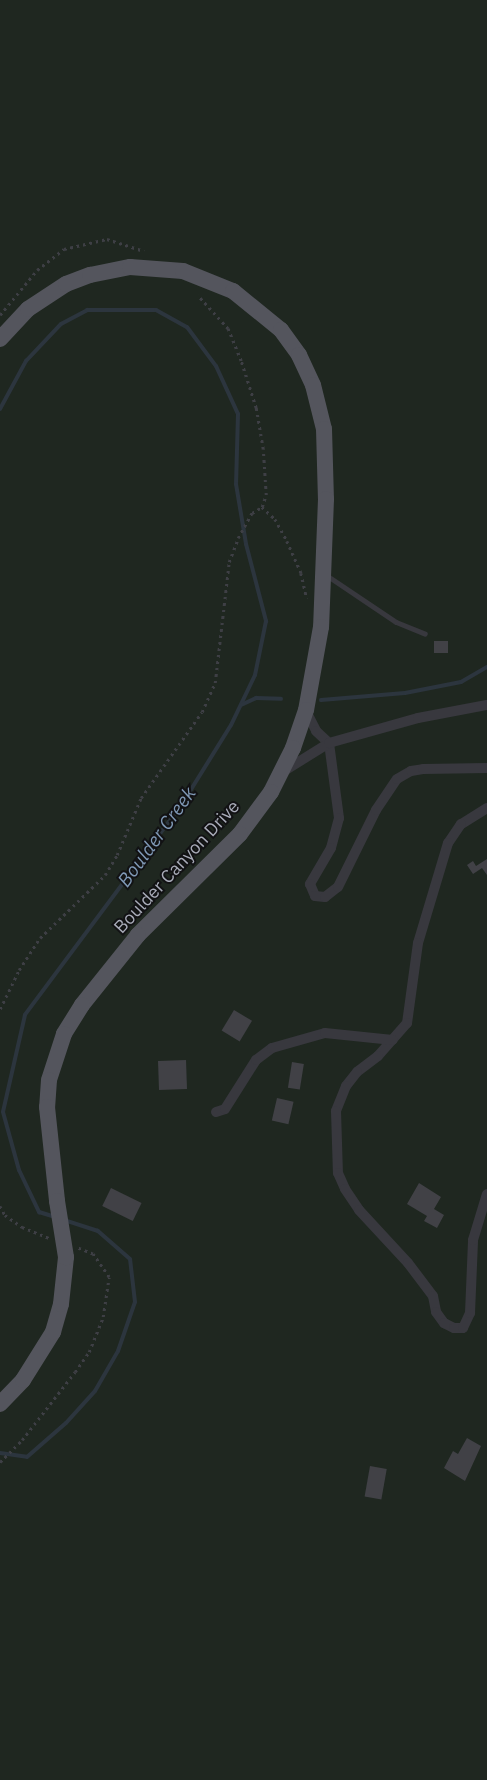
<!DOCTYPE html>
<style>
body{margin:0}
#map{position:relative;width:487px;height:1780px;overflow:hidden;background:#171719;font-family:"IBM Plex Sans",sans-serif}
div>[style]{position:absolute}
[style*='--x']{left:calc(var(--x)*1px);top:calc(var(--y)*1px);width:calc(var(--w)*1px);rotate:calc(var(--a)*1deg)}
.green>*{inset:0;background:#1f2720;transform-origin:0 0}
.stream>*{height:4px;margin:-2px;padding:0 2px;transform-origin:2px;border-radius:2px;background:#2c353e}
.building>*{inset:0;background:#414146;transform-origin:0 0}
.path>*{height:2.5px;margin-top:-1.25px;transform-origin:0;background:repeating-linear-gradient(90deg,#3e3f45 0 2.5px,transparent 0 6.5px)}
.service>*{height:5px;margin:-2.5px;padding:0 2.5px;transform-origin:2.5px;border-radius:2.5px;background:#38383e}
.minor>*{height:10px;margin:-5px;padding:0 5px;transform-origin:5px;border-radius:5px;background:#38383e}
.primary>*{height:16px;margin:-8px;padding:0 8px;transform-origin:8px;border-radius:8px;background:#54555d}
.primary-bridge>*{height:16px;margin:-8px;padding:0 8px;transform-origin:8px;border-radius:8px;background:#54555d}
span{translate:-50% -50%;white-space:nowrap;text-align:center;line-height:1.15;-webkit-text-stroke:4px #121214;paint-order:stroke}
.street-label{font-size:18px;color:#a9acb9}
.water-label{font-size:19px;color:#7f98b5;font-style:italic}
</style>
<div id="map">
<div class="green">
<div style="left:0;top:0;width:487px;height:1780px"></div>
</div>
<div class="stream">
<div style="--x:0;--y:409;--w:55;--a:-61.6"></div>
<div style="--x:26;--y:361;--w:51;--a:-46.6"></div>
<div style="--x:61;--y:324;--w:30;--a:-28"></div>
<div style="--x:87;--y:310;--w:69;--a:0"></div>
<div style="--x:156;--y:310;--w:35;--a:29"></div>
<div style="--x:187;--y:327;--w:49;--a:53.4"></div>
<div style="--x:216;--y:366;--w:53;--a:65.4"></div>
<div style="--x:238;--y:414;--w:70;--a:91.6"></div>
<div style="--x:236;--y:484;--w:61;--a:80.5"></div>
<div style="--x:246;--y:544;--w:80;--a:75.4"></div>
<div style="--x:266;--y:621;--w:55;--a:101.5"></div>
<div style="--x:255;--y:675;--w:55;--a:115.6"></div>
<div style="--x:231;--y:725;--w:93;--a:121.8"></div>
<div style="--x:182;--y:804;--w:263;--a:126.7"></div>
<div style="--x:25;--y:1015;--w:99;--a:102.8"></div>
<div style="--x:3;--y:1112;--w:60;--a:74.6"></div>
<div style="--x:19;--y:1170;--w:47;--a:64.5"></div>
<div style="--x:39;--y:1212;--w:17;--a:17"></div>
<div style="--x:321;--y:700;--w:84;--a:-4.8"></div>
<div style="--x:405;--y:693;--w:57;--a:-11.1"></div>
<div style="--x:461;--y:682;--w:30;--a:-30"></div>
<div style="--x:241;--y:705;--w:17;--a:-25"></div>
<div style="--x:256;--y:698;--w:25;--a:2"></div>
<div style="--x:0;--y:1453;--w:27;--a:8"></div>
<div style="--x:27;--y:1457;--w:52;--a:-41.1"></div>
<div style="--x:66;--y:1423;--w:43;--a:-47.8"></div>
<div style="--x:95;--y:1391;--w:46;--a:-60.1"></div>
<div style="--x:118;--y:1351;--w:52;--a:-70.9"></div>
<div style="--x:135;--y:1302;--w:43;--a:-96.6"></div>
<div style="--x:130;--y:1259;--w:43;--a:-138.8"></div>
<div style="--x:98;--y:1231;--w:36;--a:-162"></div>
</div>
<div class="building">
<div style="left:448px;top:641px;width:12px;height:14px;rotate:90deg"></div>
<div style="clip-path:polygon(487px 859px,487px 875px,482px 868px,473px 874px,467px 865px,473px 861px,476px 866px)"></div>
<div style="left:234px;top:1010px;width:21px;height:24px;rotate:31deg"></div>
<div style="left:186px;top:1060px;width:29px;height:28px;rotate:88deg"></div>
<div style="left:292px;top:1062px;width:12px;height:26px;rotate:9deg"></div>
<div style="left:277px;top:1098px;width:17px;height:23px;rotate:13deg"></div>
<div style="clip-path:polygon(419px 1183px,441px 1197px,434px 1209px,444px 1215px,437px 1228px,424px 1221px,427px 1216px,407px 1204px)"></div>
<div style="left:111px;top:1188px;width:34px;height:20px;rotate:26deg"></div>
<div style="clip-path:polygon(467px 1438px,481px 1446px,465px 1481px,444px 1468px,453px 1451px,458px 1454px)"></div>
<div style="left:370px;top:1466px;width:17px;height:31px;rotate:10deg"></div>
</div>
<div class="path">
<div style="--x:0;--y:315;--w:58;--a:-50.6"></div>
<div style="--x:37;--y:270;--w:34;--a:-38"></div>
<div style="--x:64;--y:249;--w:44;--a:-13.1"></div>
<div style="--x:107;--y:239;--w:39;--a:18"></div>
<div style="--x:262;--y:507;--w:18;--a:43"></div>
<div style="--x:275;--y:519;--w:25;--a:61"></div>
<div style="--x:287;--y:541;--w:35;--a:66"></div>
<div style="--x:301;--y:573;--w:26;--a:77"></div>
<div style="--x:0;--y:1009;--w:43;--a:-64"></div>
<div style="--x:19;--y:970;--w:38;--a:-57"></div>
<div style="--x:40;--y:938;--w:91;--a:-44.1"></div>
<div style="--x:105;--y:875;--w:23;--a:-59"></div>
<div style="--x:117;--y:855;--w:62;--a:-67.2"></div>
<div style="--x:141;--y:798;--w:105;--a:-54.7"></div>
<div style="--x:202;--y:712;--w:32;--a:-66"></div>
<div style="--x:215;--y:683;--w:122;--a:-83.4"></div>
<div style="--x:229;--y:562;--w:26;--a:-69"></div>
<div style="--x:238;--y:538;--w:29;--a:-61"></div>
<div style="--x:252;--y:513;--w:12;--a:-31"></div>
<div style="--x:262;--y:507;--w:13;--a:-72"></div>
<div style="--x:266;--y:495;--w:46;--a:-93.7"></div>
<div style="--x:263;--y:449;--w:42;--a:-99.7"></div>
<div style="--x:256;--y:408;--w:49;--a:-107.7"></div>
<div style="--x:241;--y:361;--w:35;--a:-112"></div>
<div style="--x:228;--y:329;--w:45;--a:-132.3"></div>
<div style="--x:0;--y:1206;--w:10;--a:61"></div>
<div style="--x:5;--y:1215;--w:21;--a:35"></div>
<div style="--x:22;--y:1227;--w:29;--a:22"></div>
<div style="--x:0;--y:1462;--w:31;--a:-45"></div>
<div style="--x:22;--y:1440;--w:86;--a:-52.1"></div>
<div style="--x:75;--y:1372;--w:24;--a:-55"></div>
<div style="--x:89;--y:1352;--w:38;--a:-68"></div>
<div style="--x:103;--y:1317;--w:40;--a:-81.5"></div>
<div style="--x:109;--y:1277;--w:28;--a:-125"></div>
<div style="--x:93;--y:1254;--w:16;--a:-158"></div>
</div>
<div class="service">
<div style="--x:326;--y:575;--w:84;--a:33.9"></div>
<div style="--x:396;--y:622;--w:31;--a:22"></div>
</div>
<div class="minor">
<div style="--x:306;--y:711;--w:22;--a:63"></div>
<div style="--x:316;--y:731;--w:18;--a:43"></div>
<div style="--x:329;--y:743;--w:76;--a:82.4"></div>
<div style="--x:339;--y:818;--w:31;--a:105"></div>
<div style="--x:331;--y:848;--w:42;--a:120.3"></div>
<div style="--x:310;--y:884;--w:13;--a:67"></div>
<div style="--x:315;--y:896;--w:10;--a:6"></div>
<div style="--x:325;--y:897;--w:16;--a:-38"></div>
<div style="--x:338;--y:887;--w:86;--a:-63.7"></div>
<div style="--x:376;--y:810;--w:37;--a:-56"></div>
<div style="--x:397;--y:779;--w:16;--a:-30"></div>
<div style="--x:411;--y:771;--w:12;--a:-9"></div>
<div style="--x:423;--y:769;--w:64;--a:-0.9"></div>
<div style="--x:284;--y:771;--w:53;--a:-31.9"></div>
<div style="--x:329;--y:743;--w:92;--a:-15.7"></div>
<div style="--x:418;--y:718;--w:70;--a:-10.7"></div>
<div style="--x:487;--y:808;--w:31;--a:148"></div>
<div style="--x:461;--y:824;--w:23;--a:124"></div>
<div style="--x:448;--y:843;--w:104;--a:106.7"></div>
<div style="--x:418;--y:943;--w:81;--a:97.8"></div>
<div style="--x:407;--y:1023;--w:44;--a:131.3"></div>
<div style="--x:378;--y:1056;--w:26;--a:143"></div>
<div style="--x:357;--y:1072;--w:18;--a:128"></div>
<div style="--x:346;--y:1086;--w:27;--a:112"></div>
<div style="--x:336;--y:1111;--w:62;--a:88.2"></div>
<div style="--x:338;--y:1173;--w:17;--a:66"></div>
<div style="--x:345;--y:1189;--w:25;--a:56"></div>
<div style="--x:359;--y:1210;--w:72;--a:47.2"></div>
<div style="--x:408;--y:1263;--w:41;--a:52.9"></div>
<div style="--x:433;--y:1296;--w:16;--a:79"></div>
<div style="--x:436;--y:1312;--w:14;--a:54"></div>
<div style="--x:444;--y:1323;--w:11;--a:27"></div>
<div style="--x:454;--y:1328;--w:9;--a:0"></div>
<div style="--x:463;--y:1328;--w:17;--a:-65"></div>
<div style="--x:470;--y:1313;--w:73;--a:-87.6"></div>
<div style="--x:473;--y:1240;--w:48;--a:-73.1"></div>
<div style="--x:216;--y:1112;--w:9;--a:-18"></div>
<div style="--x:225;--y:1109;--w:58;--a:-57.7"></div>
<div style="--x:256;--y:1060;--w:20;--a:-37"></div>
<div style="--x:272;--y:1048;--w:55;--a:-15.8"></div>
<div style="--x:325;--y:1033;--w:68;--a:5.9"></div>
</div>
<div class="primary">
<div style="--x:0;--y:339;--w:41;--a:-47"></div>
<div style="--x:28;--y:309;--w:45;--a:-33.3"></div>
<div style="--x:66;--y:284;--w:26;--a:-21"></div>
<div style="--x:90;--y:275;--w:41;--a:-11.3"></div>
<div style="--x:130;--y:267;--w:53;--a:4.3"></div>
<div style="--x:183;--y:271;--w:54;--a:21.8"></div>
<div style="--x:233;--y:291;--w:62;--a:39.1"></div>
<div style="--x:281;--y:330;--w:31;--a:54"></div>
<div style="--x:299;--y:355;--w:33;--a:65"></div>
<div style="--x:313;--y:385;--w:45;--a:76"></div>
<div style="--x:324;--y:429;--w:70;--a:88.4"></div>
<div style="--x:326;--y:499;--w:128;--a:92.2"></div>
<div style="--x:321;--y:627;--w:84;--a:100.2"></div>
<div style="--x:306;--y:710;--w:40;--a:108.9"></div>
<div style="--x:293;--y:748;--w:49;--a:116.6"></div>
<div style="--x:271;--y:792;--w:52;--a:126.4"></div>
<div style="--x:240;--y:834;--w:144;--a:135.3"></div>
<div style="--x:138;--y:935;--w:90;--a:128.7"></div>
<div style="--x:82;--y:1005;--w:34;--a:122"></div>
<div style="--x:64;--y:1034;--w:48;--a:108.1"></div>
<div style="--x:49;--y:1080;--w:27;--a:94"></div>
<div style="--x:47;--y:1107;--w:95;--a:83.9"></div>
<div style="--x:0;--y:1404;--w:33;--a:-46"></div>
<div style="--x:23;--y:1380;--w:57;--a:-58"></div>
<div style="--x:53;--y:1332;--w:29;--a:-74"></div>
<div style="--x:61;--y:1304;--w:47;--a:-83.9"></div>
</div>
<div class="primary-bridge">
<div style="--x:57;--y:1201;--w:57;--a:80.9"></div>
</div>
<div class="street-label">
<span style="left:177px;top:867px;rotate:-47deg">Boulder Canyon Drive</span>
</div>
<div class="water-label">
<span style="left:157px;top:837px;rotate:-54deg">Boulder Creek</span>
</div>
</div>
